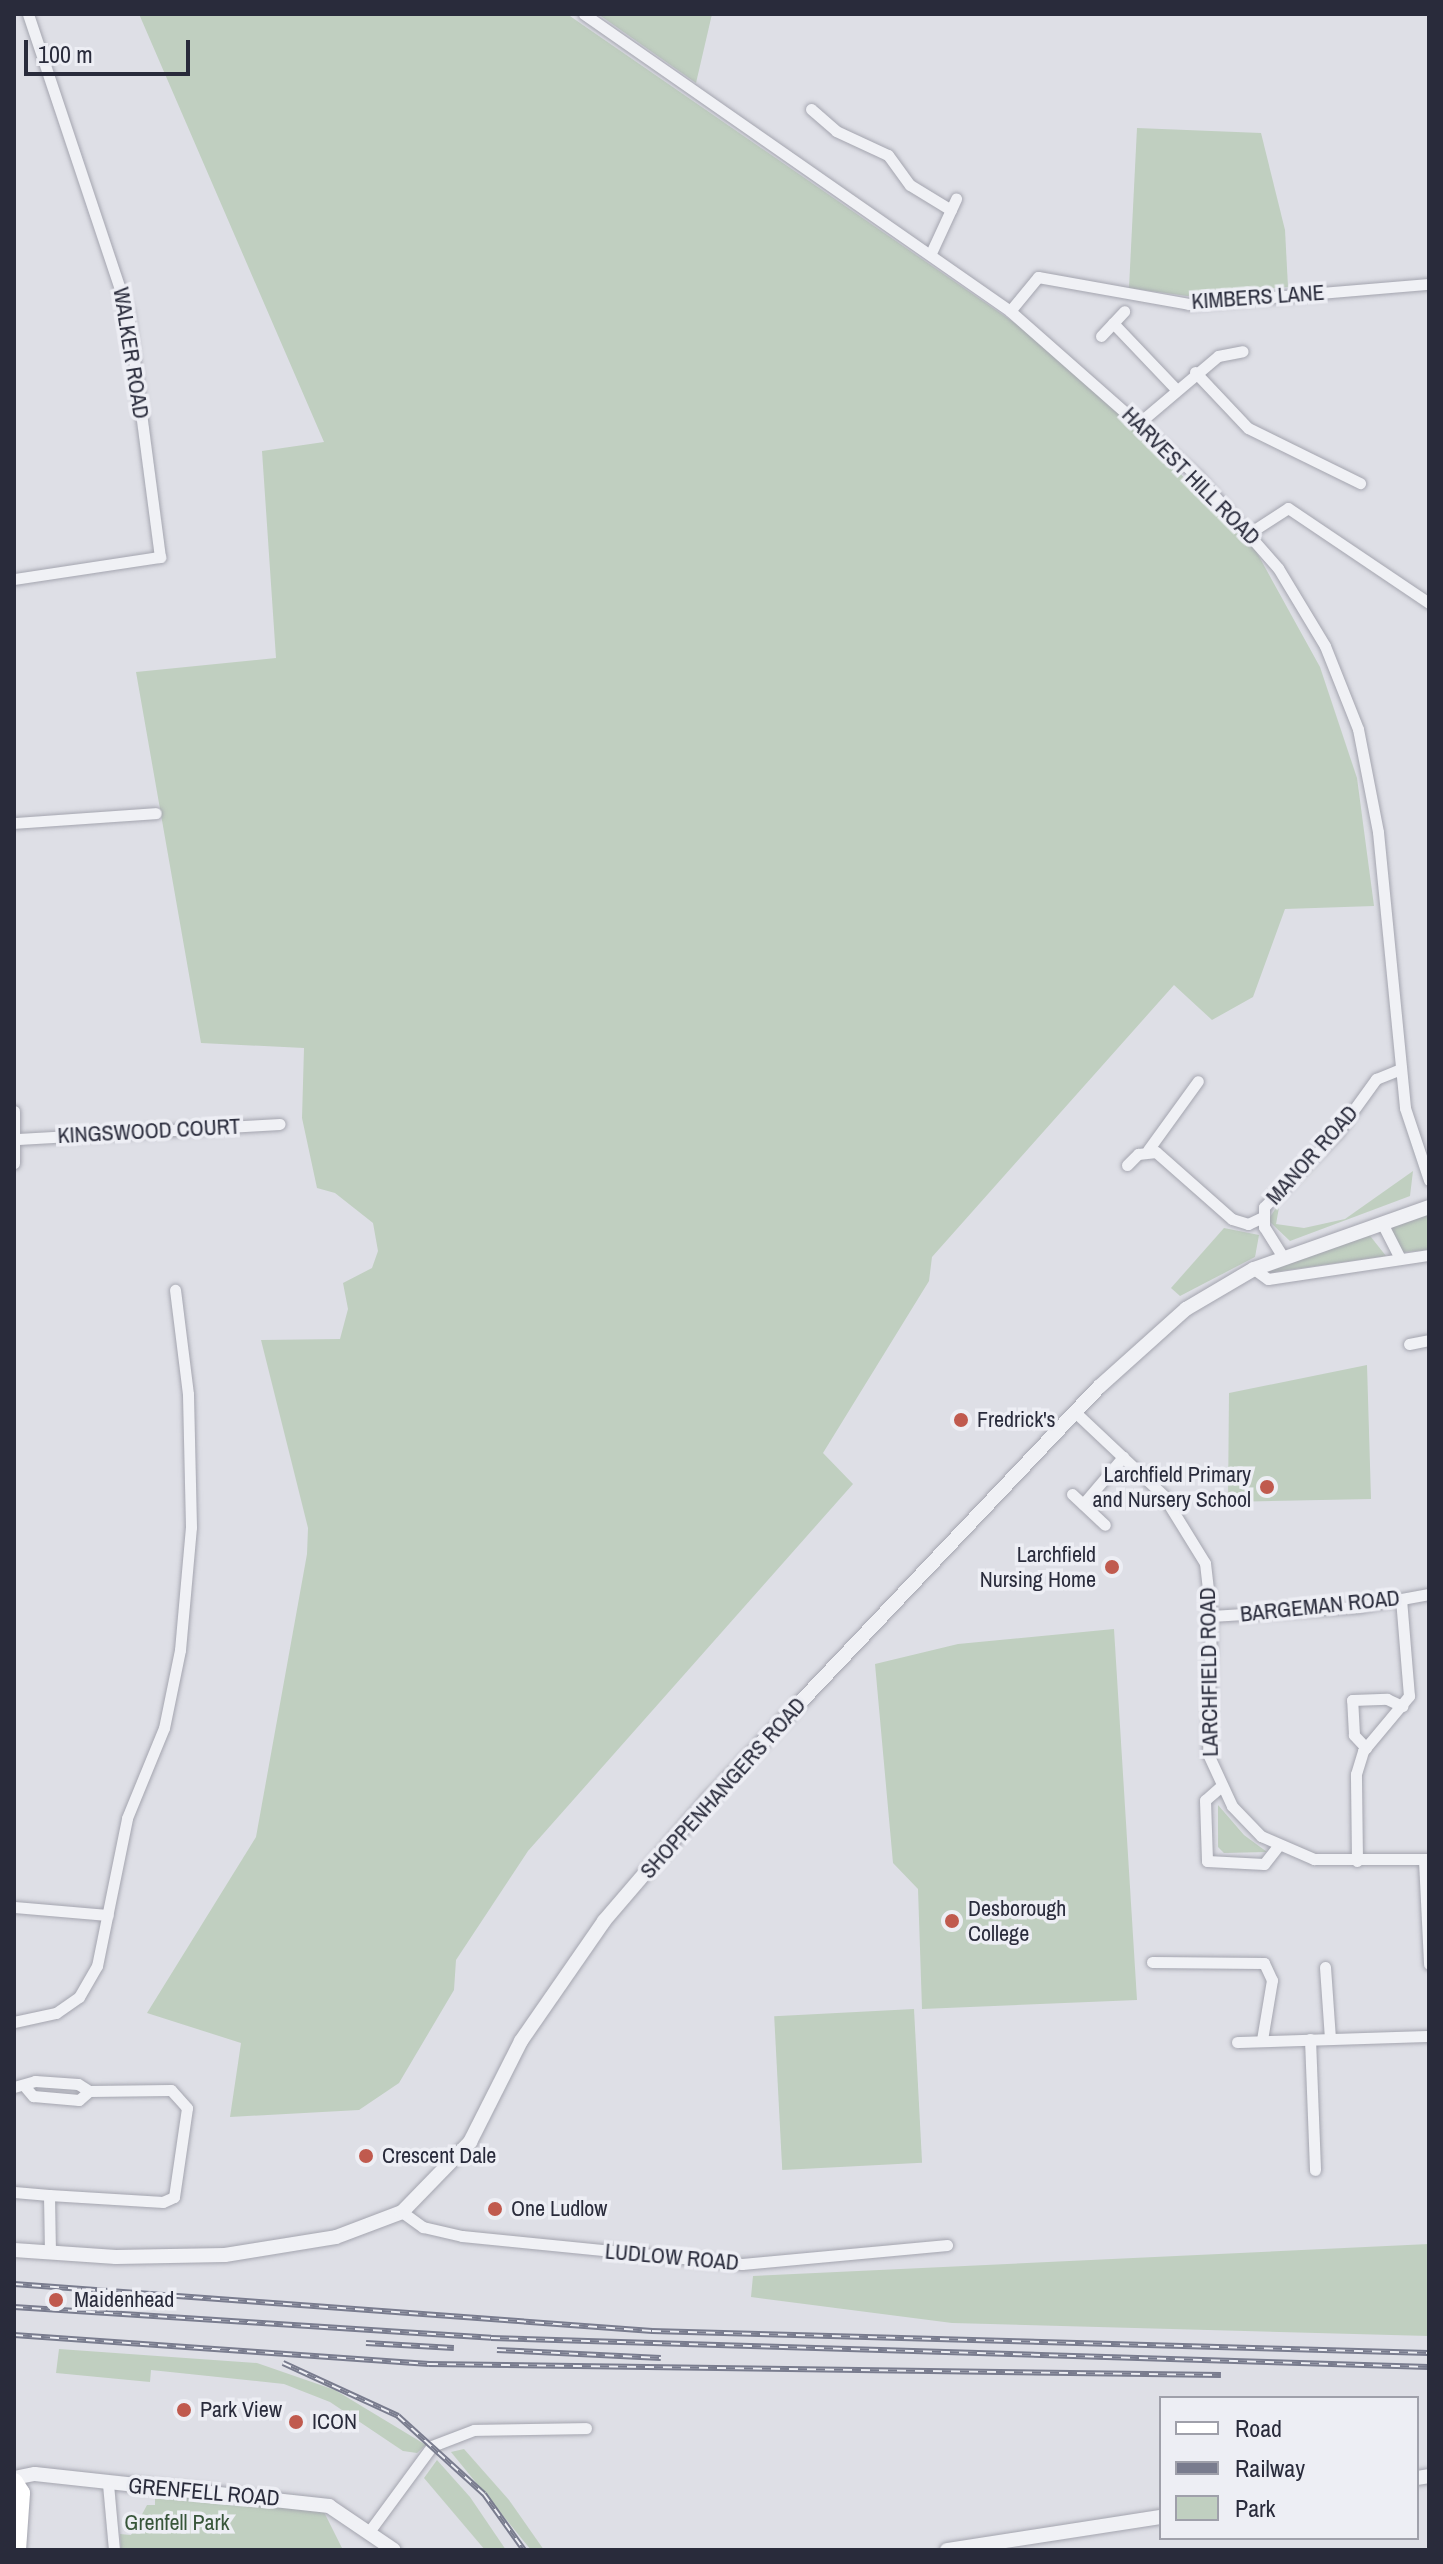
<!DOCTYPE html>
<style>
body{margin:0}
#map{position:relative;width:1443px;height:2564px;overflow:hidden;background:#dedfe6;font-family:"Archivo Narrow",sans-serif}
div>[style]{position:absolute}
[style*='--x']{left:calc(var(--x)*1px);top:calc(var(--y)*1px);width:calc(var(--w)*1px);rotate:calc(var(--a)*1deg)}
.green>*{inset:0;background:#c0cfc0;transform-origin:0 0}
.roads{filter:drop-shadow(0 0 2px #a4a5af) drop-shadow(0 0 2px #a4a5af)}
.minor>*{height:11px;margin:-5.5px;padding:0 5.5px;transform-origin:5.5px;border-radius:5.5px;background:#f0f1f5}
.tertiary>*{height:14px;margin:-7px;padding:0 7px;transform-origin:7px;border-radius:7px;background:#f0f1f5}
.primary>*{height:18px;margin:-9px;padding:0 9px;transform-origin:9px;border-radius:9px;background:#fff}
.rail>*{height:6px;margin-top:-3px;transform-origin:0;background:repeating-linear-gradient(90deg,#edeef4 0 9px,#797c8e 0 18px);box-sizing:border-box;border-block:2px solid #797c8e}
.dots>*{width:22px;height:22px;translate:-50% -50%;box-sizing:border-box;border:4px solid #edeef4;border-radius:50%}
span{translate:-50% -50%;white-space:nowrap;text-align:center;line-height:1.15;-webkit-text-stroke:7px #edeef4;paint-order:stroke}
.street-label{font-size:22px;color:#292b3b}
.poi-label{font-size:22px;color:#292b3b}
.left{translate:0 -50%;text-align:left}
.right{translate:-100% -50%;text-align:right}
.park-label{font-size:22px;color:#38563a}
.frame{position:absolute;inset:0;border:16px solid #292b3b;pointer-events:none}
.legend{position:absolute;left:1159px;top:2396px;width:260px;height:144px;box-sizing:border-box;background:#edeef4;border:2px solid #9fa0aa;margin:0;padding:10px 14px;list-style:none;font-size:24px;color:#292b3b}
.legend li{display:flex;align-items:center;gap:16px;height:40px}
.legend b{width:40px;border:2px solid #9fa0aa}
.scale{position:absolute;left:24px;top:40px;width:166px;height:36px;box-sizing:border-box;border:4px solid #292b3b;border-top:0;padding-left:10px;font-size:24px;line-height:28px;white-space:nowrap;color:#292b3b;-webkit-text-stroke:6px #edeef4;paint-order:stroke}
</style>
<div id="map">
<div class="green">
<div style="clip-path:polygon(139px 14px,567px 14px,1022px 328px,1117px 409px,1256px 551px,1320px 667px,1357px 778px,1374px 906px,1285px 909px,1253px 997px,1212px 1020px,1174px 985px,932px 1257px,929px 1281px,823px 1453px,853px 1484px,528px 1851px,456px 1960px,454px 1990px,399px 2083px,359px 2110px,230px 2117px,241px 2043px,147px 2013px,256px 1837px,307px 1554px,308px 1528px,261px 1340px,340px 1339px,348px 1309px,343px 1283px,372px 1268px,378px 1251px,373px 1223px,335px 1193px,317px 1188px,302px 1118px,304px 1048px,201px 1043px,136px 672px,276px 658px,262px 451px,324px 442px)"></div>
<div style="clip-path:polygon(598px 14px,712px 14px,696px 83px)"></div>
<div style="clip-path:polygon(1137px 128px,1261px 133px,1285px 230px,1288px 287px,1187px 296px,1129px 288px)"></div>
<div style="clip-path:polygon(1413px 1171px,1410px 1196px,1290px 1241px,1268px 1220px,1280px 1202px,1276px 1224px,1304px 1228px,1345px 1219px)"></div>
<div style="clip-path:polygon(1429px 1214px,1429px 1250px,1403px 1252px,1390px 1234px,1393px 1225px)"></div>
<div style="clip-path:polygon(1224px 1228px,1259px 1235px,1255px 1257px,1180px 1296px,1171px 1288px)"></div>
<div style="clip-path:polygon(1367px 1232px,1386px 1256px,1266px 1273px,1266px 1267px)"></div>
<div style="clip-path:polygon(1367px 1365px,1371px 1499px,1228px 1502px,1229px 1393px)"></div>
<div style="clip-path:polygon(1114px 1629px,1137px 2000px,922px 2009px,918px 1889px,893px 1863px,875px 1664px,958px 1644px)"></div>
<div style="clip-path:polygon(1218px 1805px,1244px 1835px,1267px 1852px,1224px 1853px,1218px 1847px)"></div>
<div style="left:914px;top:2009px;width:154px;height:140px;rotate:87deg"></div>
<div style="clip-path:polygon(1429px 2244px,1429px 2336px,952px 2323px,751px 2297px,753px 2276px)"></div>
<div style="clip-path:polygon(59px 2349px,257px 2363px,335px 2390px,426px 2445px,417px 2453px,403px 2451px,330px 2402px,284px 2384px,151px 2370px,150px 2382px,56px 2373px)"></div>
<div style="clip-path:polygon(464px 2449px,509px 2500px,544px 2550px,531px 2550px,451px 2452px)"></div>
<div style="clip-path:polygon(437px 2460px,470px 2497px,506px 2550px,485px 2550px,424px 2478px)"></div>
<div style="clip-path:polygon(155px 2493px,323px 2510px,343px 2550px,121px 2550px,120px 2534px,131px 2535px,147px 2505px,155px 2505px)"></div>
</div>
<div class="roads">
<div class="minor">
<div style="--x:584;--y:14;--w:519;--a:34.88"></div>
<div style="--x:1010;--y:311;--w:251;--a:41.4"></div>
<div style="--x:1198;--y:477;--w:121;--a:48.7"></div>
<div style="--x:1278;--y:568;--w:91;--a:58.9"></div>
<div style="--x:1325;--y:646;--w:89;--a:68.3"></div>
<div style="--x:1358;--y:729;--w:105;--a:79"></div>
<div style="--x:1378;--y:832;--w:277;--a:84.4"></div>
<div style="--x:1405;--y:1108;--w:76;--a:71.6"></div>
<div style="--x:811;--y:109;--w:33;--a:41"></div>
<div style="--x:836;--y:131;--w:57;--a:24.8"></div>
<div style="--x:888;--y:155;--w:37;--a:54"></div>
<div style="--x:910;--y:185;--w:48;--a:31.4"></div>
<div style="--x:931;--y:253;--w:60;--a:-65.2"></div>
<div style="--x:1010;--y:311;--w:44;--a:-50.5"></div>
<div style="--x:1038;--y:277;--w:153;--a:10.1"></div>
<div style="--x:1189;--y:304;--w:241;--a:-4.8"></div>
<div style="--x:1113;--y:323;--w:88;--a:46.4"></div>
<div style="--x:1101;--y:336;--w:34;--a:-47"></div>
<div style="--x:1195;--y:372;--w:77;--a:46.6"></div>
<div style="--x:1248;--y:428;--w:125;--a:26.2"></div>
<div style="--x:1140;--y:422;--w:102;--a:-40.2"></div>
<div style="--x:1218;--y:356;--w:25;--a:-11"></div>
<div style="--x:1251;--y:532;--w:44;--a:-33"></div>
<div style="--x:1288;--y:508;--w:170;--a:34"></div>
<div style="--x:14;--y:579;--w:148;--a:-8.6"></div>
<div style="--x:160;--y:557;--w:246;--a:-97.5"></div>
<div style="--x:128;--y:313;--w:315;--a:-108.5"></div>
<div style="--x:14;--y:823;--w:142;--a:-4"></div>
<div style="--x:14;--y:1111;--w:52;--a:90"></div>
<div style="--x:18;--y:1139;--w:262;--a:-3.3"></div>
<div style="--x:1148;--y:1150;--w:85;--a:-54.1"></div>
<div style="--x:1127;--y:1165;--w:16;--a:-45"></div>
<div style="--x:1138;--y:1154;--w:18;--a:-6"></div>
<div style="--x:1156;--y:1152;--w:101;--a:41.4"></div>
<div style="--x:1232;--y:1219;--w:17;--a:17"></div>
<div style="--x:1248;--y:1224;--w:14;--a:-25"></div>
<div style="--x:1382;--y:1223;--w:37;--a:63"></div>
<div style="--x:1283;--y:1257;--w:36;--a:-122"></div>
<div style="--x:1264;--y:1227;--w:20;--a:-90"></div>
<div style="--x:1264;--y:1207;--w:104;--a:-45.4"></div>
<div style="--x:1337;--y:1133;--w:67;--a:-54.2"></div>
<div style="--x:1376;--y:1079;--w:27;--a:-22"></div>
<div style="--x:1254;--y:1269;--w:17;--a:36"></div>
<div style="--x:1268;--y:1279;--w:163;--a:-8.5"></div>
<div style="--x:1409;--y:1344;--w:20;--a:-11"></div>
<div style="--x:1076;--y:1413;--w:120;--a:43.3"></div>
<div style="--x:1163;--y:1495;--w:80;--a:58.3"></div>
<div style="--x:1205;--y:1563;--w:53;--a:83.5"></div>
<div style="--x:1211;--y:1616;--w:138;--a:91.2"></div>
<div style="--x:1208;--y:1754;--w:57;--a:65.2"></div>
<div style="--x:1232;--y:1806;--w:42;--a:46"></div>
<div style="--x:1261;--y:1836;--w:58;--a:23.5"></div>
<div style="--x:1314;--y:1859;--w:115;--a:0"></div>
<div style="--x:1072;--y:1494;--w:45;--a:43.2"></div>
<div style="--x:1083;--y:1504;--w:62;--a:-49.6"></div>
<div style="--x:1211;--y:1616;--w:147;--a:-3.5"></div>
<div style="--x:1358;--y:1607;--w:72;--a:-10.4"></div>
<div style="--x:1366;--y:1748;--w:18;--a:-133"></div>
<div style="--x:1354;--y:1735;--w:35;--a:-93"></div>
<div style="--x:1352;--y:1700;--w:35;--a:-2"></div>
<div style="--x:1387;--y:1699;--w:17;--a:25"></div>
<div style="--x:1219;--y:1788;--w:18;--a:139"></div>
<div style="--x:1205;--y:1800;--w:61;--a:88.1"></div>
<div style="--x:1207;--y:1861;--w:57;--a:3"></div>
<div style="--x:1264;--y:1864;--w:23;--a:-52"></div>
<div style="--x:1424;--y:1860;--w:104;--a:87.2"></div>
<div style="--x:1357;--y:1861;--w:87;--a:-90.7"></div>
<div style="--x:1356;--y:1774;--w:24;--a:-73"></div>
<div style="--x:1363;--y:1751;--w:72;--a:-50.1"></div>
<div style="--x:1409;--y:1696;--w:97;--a:-94.7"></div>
<div style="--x:14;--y:1907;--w:94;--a:4.9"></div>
<div style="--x:1152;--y:1962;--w:112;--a:0.5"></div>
<div style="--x:1264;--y:1963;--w:19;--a:65"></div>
<div style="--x:1272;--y:1980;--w:61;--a:99.5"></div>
<div style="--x:1325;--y:1967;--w:72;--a:86"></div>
<div style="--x:14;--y:2022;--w:43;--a:-12.1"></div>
<div style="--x:56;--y:2013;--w:28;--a:-35"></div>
<div style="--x:79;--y:1997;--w:36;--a:-60"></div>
<div style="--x:97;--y:1966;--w:151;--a:-78.5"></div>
<div style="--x:127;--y:1818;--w:97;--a:-67.7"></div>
<div style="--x:164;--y:1728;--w:80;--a:-78.4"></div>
<div style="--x:180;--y:1650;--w:123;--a:-84.9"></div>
<div style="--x:191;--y:1527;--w:133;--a:-91.3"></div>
<div style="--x:188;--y:1394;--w:105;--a:-97.1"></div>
<div style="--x:1310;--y:2039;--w:131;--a:87.8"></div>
<div style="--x:1237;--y:2042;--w:192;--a:-1.8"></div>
<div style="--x:14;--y:2087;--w:22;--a:-16"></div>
<div style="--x:35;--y:2081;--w:43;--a:4"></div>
<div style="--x:78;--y:2084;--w:13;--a:32"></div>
<div style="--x:89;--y:2091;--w:82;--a:-0.7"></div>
<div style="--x:171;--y:2090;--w:24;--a:48"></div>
<div style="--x:187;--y:2108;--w:90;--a:98.3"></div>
<div style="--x:174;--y:2197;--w:12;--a:156"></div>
<div style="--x:163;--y:2202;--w:114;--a:-176.5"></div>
<div style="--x:26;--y:2088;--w:11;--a:49"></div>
<div style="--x:33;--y:2096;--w:46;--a:5"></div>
<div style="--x:79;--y:2100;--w:13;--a:-42"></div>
<div style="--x:14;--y:2192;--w:35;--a:5"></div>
<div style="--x:49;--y:2195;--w:58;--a:89"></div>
<div style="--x:402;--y:2212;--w:26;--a:36"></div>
<div style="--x:423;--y:2227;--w:40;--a:13"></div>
<div style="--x:462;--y:2236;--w:281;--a:5.7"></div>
<div style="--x:742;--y:2264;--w:206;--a:-5.3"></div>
<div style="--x:108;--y:2484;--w:66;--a:84.8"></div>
<div style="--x:371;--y:2529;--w:103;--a:-53.7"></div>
<div style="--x:432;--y:2446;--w:45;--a:-20.9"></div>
<div style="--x:474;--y:2430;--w:112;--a:-1"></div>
</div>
<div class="tertiary">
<div style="--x:14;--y:2250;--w:102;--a:3.9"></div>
<div style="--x:116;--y:2257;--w:109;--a:-1.1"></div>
<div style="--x:225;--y:2255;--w:112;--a:-9.2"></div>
<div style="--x:336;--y:2237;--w:71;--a:-20.7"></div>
<div style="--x:402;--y:2212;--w:98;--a:-45.8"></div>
<div style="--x:470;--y:2142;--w:113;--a:-63.2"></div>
<div style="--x:521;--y:2041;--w:146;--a:-55.3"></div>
<div style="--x:604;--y:1921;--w:155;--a:-49.4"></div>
<div style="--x:705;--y:1803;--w:573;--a:-46.56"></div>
<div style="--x:1099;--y:1387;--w:117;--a:-41.9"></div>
<div style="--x:1186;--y:1309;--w:79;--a:-30.5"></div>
<div style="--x:1254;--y:1269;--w:186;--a:-19.5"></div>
<div style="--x:14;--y:2478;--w:21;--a:-11"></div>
<div style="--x:35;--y:2474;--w:296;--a:6.2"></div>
<div style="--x:329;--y:2506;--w:78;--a:34.1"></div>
<div style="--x:1417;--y:2478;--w:12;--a:-9"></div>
<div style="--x:947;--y:2550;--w:217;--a:-8.8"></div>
</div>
<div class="primary">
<div style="--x:14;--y:2482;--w:13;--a:58"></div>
<div style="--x:21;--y:2493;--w:57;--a:94"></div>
</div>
</div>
<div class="rail">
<div style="--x:14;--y:2284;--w:640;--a:4.21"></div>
<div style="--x:652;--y:2331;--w:777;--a:1.62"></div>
<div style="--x:14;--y:2307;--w:478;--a:3.7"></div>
<div style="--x:491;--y:2338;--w:938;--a:1.77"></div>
<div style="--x:14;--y:2335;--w:416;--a:4"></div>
<div style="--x:429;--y:2364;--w:792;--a:0.8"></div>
<div style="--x:366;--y:2343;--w:88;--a:3.3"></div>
<div style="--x:497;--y:2350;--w:164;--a:2.8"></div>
<div style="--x:283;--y:2363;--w:127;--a:24.7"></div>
<div style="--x:398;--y:2416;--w:116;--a:42.2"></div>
<div style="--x:484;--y:2494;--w:69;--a:54.5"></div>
</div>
<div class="dots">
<div style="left:961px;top:1420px;background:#c05a4e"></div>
<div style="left:1267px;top:1487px;background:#c05a4e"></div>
<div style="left:1112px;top:1567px;background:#c05a4e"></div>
<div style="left:952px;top:1921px;background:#c05a4e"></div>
<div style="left:366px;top:2156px;background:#c05a4e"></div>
<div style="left:495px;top:2209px;background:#c05a4e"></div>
<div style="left:56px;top:2300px;background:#c05a4e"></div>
<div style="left:184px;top:2410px;background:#c05a4e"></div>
<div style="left:296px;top:2422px;background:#c05a4e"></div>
</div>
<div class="street-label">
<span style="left:1258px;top:297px;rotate:-4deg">KIMBERS LANE</span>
<span style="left:131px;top:353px;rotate:81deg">WALKER ROAD</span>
<span style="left:1191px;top:476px;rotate:45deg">HARVEST HILL ROAD</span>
<span style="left:149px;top:1131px;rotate:-3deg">KINGSWOOD COURT</span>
<span style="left:1312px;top:1155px;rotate:-48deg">MANOR ROAD</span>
<span style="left:1320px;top:1606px;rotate:-6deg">BARGEMAN ROAD</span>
<span style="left:1209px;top:1672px;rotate:-91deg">LARCHFIELD ROAD</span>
<span style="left:723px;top:1788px;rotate:-48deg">SHOPPENHANGERS ROAD</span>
<span style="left:672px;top:2257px;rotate:5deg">LUDLOW ROAD</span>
<span style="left:204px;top:2492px;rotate:5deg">GRENFELL ROAD</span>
</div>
<div class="poi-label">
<span class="left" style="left:977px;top:1420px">Fredrick's</span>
<span class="right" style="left:1251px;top:1487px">Larchfield Primary<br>and Nursery School</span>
<span class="right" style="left:1096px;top:1567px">Larchfield<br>Nursing Home</span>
<span class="left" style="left:968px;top:1921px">Desborough<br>College</span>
<span class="left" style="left:382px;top:2156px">Crescent Dale</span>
<span class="left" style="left:511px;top:2209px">One Ludlow</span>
<span class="left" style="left:74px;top:2300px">Maidenhead</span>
<span class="left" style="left:200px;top:2410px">Park View</span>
<span class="left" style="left:312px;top:2422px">ICON</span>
</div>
<div class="park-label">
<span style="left:177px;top:2523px">Grenfell Park</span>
</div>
<div class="frame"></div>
<ul class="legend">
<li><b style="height:10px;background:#fff"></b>Road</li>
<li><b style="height:10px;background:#797c8e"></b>Railway</li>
<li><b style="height:22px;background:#c0cfc0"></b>Park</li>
</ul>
<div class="scale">100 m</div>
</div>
